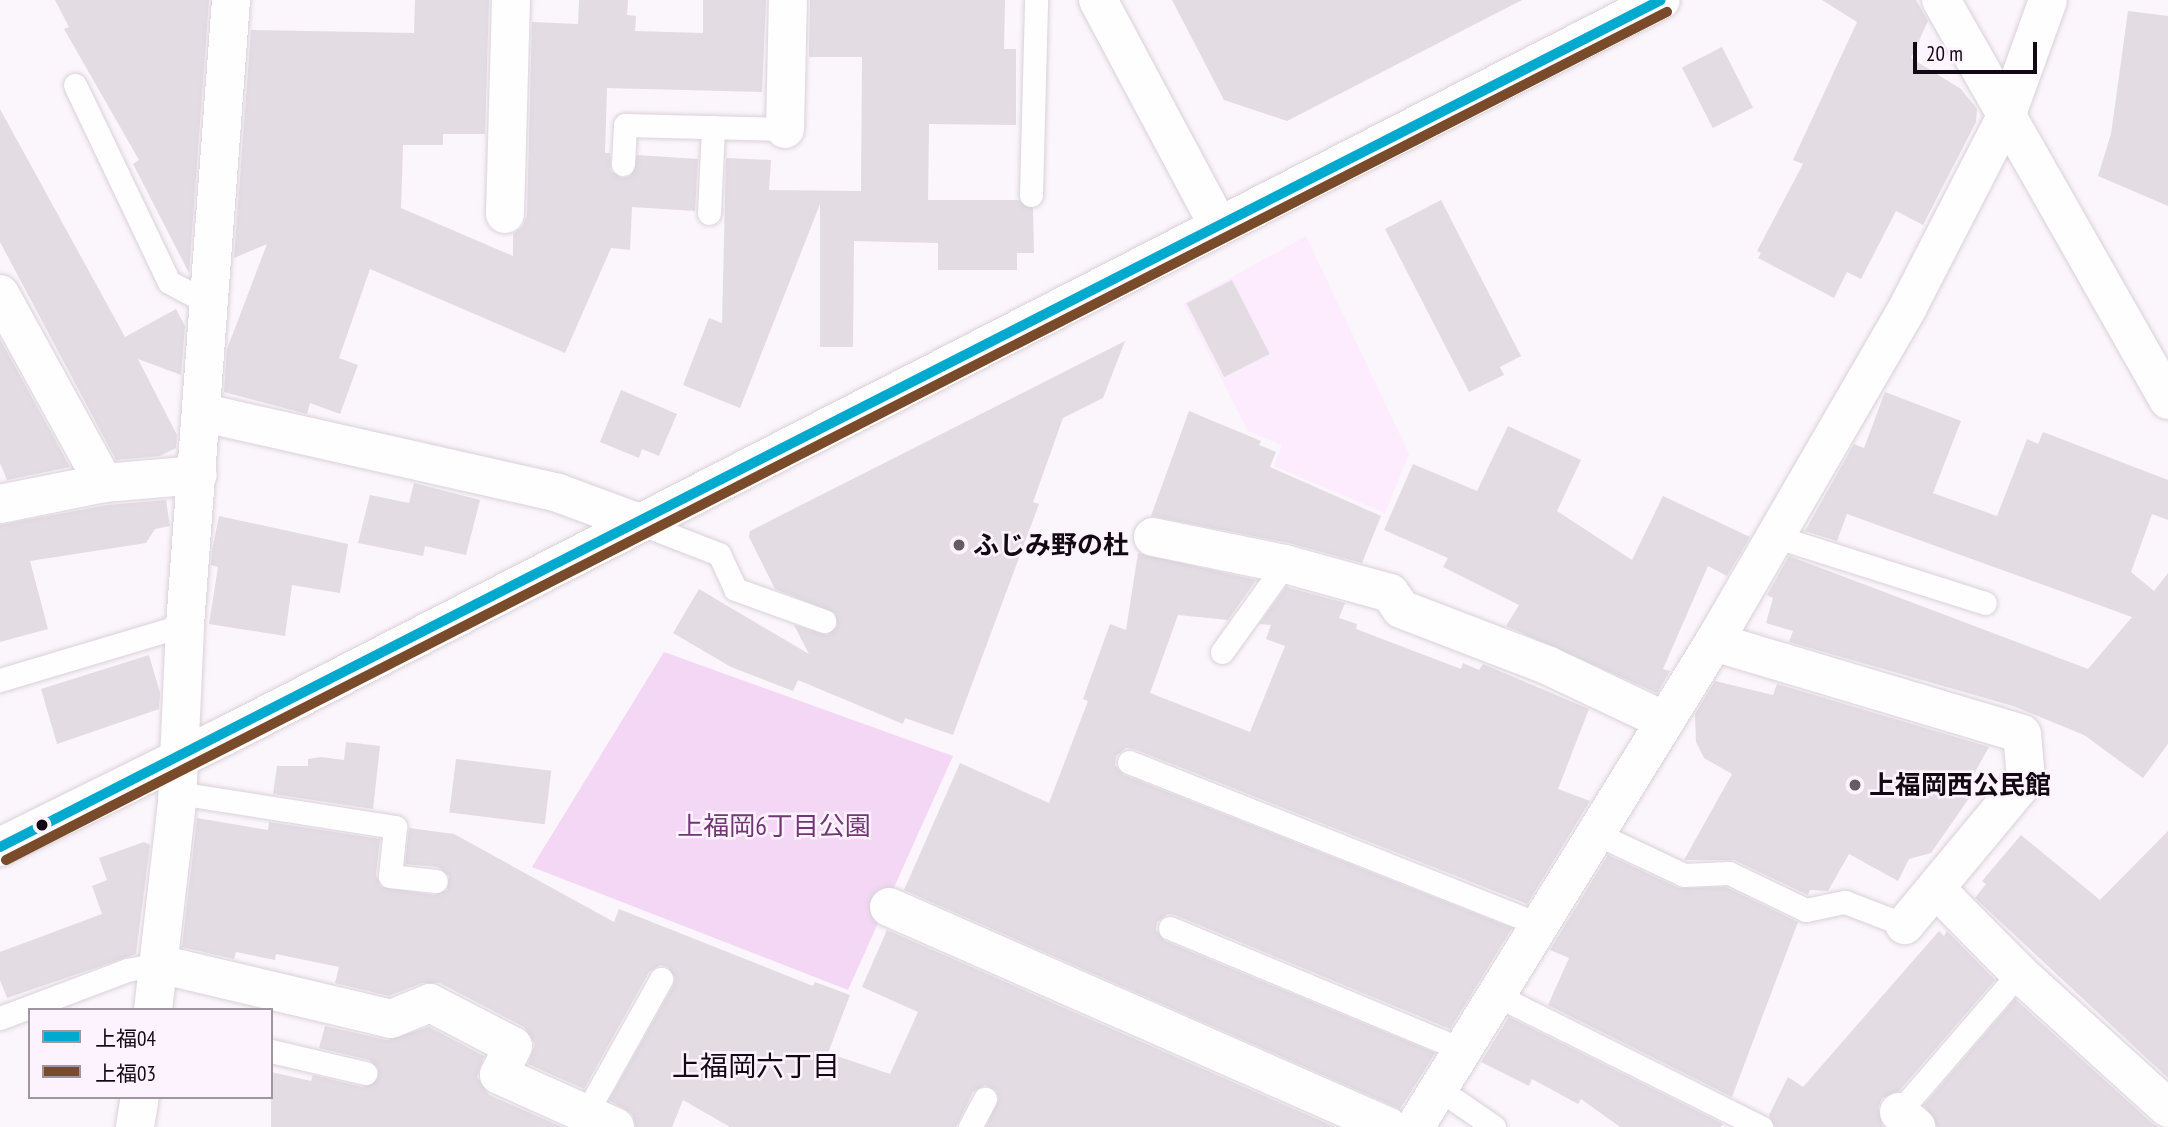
<!DOCTYPE html>
<meta charset="utf-8">
<style>
body{margin:0}
#map{position:relative;width:2168px;height:1127px;overflow:hidden;background:#fbf6fb;font-family:"PT Sans Narrow","Noto Sans JP",sans-serif}
div>[style]{position:absolute}
[style*='--x']{left:calc(var(--x)*1px);top:calc(var(--y)*1px);width:calc(var(--w)*1px);rotate:calc(var(--a)*1deg)}
.built>*{inset:0;background:#fcecfd}
.green>*{inset:0;background:#f3d7f4}
.building>*{inset:0;background:#e3dce3;transform-origin:0 0}
.roads{filter:drop-shadow(0 0 2px #d9d1d9) drop-shadow(0 0 2px #d9d1d9)}
.lane>*{height:23px;margin:-11.5px;padding:0 11.5px;transform-origin:11.5px;border-radius:11.5px;background:#fefefe}
.street>*{height:38px;margin:-19px;padding:0 19px;transform-origin:19px;border-radius:19px;background:#fefefe}
.secondary>*{height:38px;margin:-19px;padding:0 19px;transform-origin:19px;border-radius:19px;background:#fefefe}
.bus-1>*{height:10px;margin:-5px;padding:0 5px;transform-origin:5px;border-radius:5px;background:#00a9ce}
.bus-2>*{height:10px;margin:-5px;padding:0 5px;transform-origin:5px;border-radius:5px;background:#7a4b2a}
.dots>*{width:19px;height:19px;translate:-50% -50%;box-sizing:border-box;border:4px solid #fdf3fe;border-radius:50%}
span{translate:-50% -50%;white-space:nowrap;text-align:center;line-height:1.15;-webkit-text-stroke:5px #fdf3fe;paint-order:stroke}
.poi-label{font-size:26px;color:#120a13;font-weight:700}
.left{translate:0 -50%;text-align:left}
.park-label{font-size:26px;color:#703774}
.neighbourhood-label{font-size:28px;color:#120a13}
.legend{position:absolute;left:28px;top:1008px;width:245px;height:91px;box-sizing:border-box;background:#fdf3fe;border:2px solid #9f96a0;margin:0;padding:9px 12px;list-style:none;font-size:21px;color:#120a13}
.legend li{display:flex;align-items:center;gap:14px;height:35px}
.legend b{width:35px;border:2px solid #9f96a0}
.scale{position:absolute;left:1913px;top:42px;width:124px;height:32px;box-sizing:border-box;border:4px solid #120a13;border-top:0;padding-left:9px;font-size:21px;line-height:24px;white-space:nowrap;color:#120a13;-webkit-text-stroke:5px #fdf3fe;paint-order:stroke}
</style>
<div id="map">
<div class="built">
<div style="clip-path:polygon(1306px 236px,1409px 454px,1385px 513px,1274px 466px,1282px 445px,1248px 431px,1183px 304px)"></div>
</div>
<div class="green">
<div style="clip-path:polygon(664px 652px,953px 756px,848px 990px,532px 867px)"></div>
</div>
<div class="building">
<div style="clip-path:polygon(55px 0,209px 0,189px 273px,133px 164px,139px 160px,64px 29px,69px 27px)"></div>
<div style="clip-path:polygon(415px 0,489px 0,485px 134px,443px 134px,443px 145px,403px 145px,401px 208px,513px 256px,513px 234px,523px 226px,527px 215px,532px 22px,578px 24px,579px 0,628px 0,627px 15px,636px 16px,635px 31px,703px 33px,703px 0,766px 0,762px 92px,607px 88px,605px 153px,610px 153px,611px 171px,622px 178px,630px 176px,637px 155px,698px 159px,695px 211px,632px 207px,630px 250px,611px 248px,565px 353px,370px 269px,339px 358px,358px 365px,340px 414px,310px 403px,307px 414px,224px 392px,227px 349px,267px 244px,234px 258px,251px 30px,414px 33px)"></div>
<div style="clip-path:polygon(810px 0,1005px 0,1004px 49px,1016px 49px,1016px 125px,929px 124px,928px 200px,1018px 200px,1033px 208px,1034px 253px,1017px 253px,1017px 270px,938px 270px,938px 243px,854px 241px,853px 347px,820px 347px,820px 204px,740px 408px,683px 385px,709px 318px,722px 323px,726px 158px,771px 160px,769px 190px,861px 191px,862px 57px,809px 57px)"></div>
<div style="clip-path:polygon(1172px 0,1522px 0,1287px 121px,1224px 100px)"></div>
<div style="clip-path:polygon(1822px 0,1916px 0,1928px 21px,1911px 58px,1961px 89px,1977px 109px,1976px 122px,1923px 225px,1896px 211px,1861px 279px,1847px 272px,1834px 298px,1758px 258px,1761px 253px,1757px 251px,1803px 164px,1793px 160px,1857px 22px)"></div>
<div style="clip-path:polygon(2128px 11px,2168px 16px,2168px 206px,2098px 176px,2111px 134px)"></div>
<div style="left:1722px;top:47px;width:68px;height:45px;rotate:63deg"></div>
<div style="clip-path:polygon(0 109px,125px 337px,176px 309px,185px 326px,181px 375px,138px 359px,177px 435px,176px 448px,160px 456px,116px 460px,0 242px)"></div>
<div style="clip-path:polygon(1441px 200px,1521px 356px,1500px 367px,1504px 375px,1469px 392px,1385px 229px)"></div>
<div style="left:1232px;top:280px;width:83px;height:51px;rotate:63deg"></div>
<div style="clip-path:polygon(0 339px,70px 467px,7px 480px,0 463px)"></div>
<div style="clip-path:polygon(1125px 341px,1103px 398px,1063px 418px,1033px 502px,1039px 504px,953px 735px,905px 718px,903px 724px,798px 680px,793px 691px,731px 667px,673px 633px,699px 589px,809px 654px,794px 625px,827px 635px,837px 626px,835px 613px,775px 589px,749px 537px,750px 531px)"></div>
<div style="clip-path:polygon(621px 390px,677px 414px,659px 456px,642px 449px,639px 458px,600px 442px)"></div>
<div style="clip-path:polygon(1885px 392px,1961px 421px,1933px 493px,1997px 516px,2027px 439px,2038px 444px,2043px 432px,2168px 480px,2168px 520px,2152px 514px,2131px 572px,2154px 591px,2168px 573px,2168px 744px,2143px 778px,2084px 735px,2013px 706px,1789px 642px,1793px 631px,1766px 623px,1773px 598px,1767px 595px,1789px 556px,2088px 669px,2132px 617px,1847px 514px,1837px 541px,1805px 531px,1854px 444px,1864px 448px)"></div>
<div style="clip-path:polygon(1189px 411px,1261px 441px,1259px 445px,1276px 452px,1270px 467px,1381px 516px,1362px 563px,1289px 543px,1151px 516px)"></div>
<div style="clip-path:polygon(1508px 426px,1581px 460px,1557px 511px,1632px 560px,1663px 496px,1750px 537px,1727px 576px,1708px 566px,1663px 669px,1670px 671px,1657px 693px,1506px 626px,1519px 605px,1443px 567px,1448px 558px,1384px 530px,1413px 464px,1477px 491px)"></div>
<div style="clip-path:polygon(414px 483px,480px 500px,466px 555px,425px 546px,423px 556px,358px 543px,370px 495px,409px 503px)"></div>
<div style="clip-path:polygon(166px 500px,170px 526px,155px 529px,146px 543px,30px 561px,48px 629px,0 642px,0 525px,107px 505px)"></div>
<div style="clip-path:polygon(219px 516px,348px 544px,340px 593px,292px 585px,285px 636px,209px 624px,218px 567px,211px 565px,212px 550px)"></div>
<div style="clip-path:polygon(1138px 553px,1256px 580px,1228px 620px,1178px 615px,1150px 693px,1250px 732px,1285px 646px,1266px 639px,1271px 625px,1259px 624px,1286px 587px,1345px 603px,1339px 618px,1357px 624px,1356px 629px,1461px 669px,1463px 663px,1479px 670px,1483px 664px,1589px 709px,1558px 789px,1590px 801px,1527px 904px,1134px 749px,1126px 748px,1116px 756px,1115px 765px,1124px 775px,1512px 928px,1450px 1029px,1175px 915px,1168px 914px,1157px 922px,1156px 930px,1165px 941px,1435px 1053px,1400px 1109px,904px 890px,960px 763px,1049px 803px,1088px 701px,1083px 699px,1110px 624px,1126px 630px)"></div>
<div style="clip-path:polygon(149px 655px,160px 693px,159px 709px,57px 744px,41px 689px)"></div>
<div style="clip-path:polygon(1715px 681px,1773px 695px,1777px 684px,1989px 747px,1965px 790px,1972px 794px,1931px 853px,1909px 859px,1898px 881px,1849px 854px,1828px 891px,1810px 890px,1808px 895px,1734px 860px,1684px 860px,1732px 774px,1704px 758px,1696px 742px,1695px 714px)"></div>
<div style="clip-path:polygon(346px 742px,380px 746px,373px 809px,273px 794px,277px 766px,308px 766px,308px 759px,321px 757px,344px 760px)"></div>
<div style="left:456px;top:759px;width:96px;height:54px;rotate:7deg"></div>
<div style="clip-path:polygon(197px 818px,268px 830px,269px 822px,380px 839px,376px 875px,381px 887px,434px 895px,447px 890px,449px 876px,438px 867px,405px 864px,409px 828px,454px 834px,614px 922px,619px 909px,813px 986px,815px 982px,850px 995px,828px 1053px,890px 1074px,918px 1012px,862px 987px,887px 930px,1335px 1127px,986px 1127px,999px 1099px,996px 1091px,985px 1085px,973px 1092px,956px 1127px,730px 1127px,683px 1100px,672px 1127px,636px 1127px,632px 1114px,609px 1100px,673px 986px,675px 978px,668px 967px,660px 965px,649px 972px,584px 1089px,528px 1064px,535px 1044px,524px 1027px,440px 983px,422px 983px,389px 996px,335px 983px,339px 967px,276px 954px,275px 960px,236px 952px,234px 959px,182px 947px)"></div>
<div style="clip-path:polygon(2168px 831px,2168px 1078px,1975px 898px,1986px 884px,1982px 881px,2021px 835px,2100px 900px)"></div>
<div style="clip-path:polygon(144px 842px,150px 845px,136px 954px,7px 998px,0 980px,0 952px,102px 914px,92px 886px,107px 880px,99px 858px)"></div>
<div style="clip-path:polygon(1608px 855px,1679px 888px,1726px 887px,1798px 922px,1732px 1097px,1548px 1005px,1569px 958px,1550px 950px)"></div>
<div style="clip-path:polygon(1939px 931px,1944px 936px,1947px 931px,1995px 980px,1899px 1091px,1882px 1098px,1878px 1108px,1883px 1127px,1775px 1127px,1769px 1115px,1788px 1077px,1803px 1087px)"></div>
<div style="clip-path:polygon(2015px 999px,2153px 1124px,2159px 1127px,1937px 1127px,1924px 1105px)"></div>
<div style="clip-path:polygon(1509px 1017px,1723px 1124px,1721px 1127px,1620px 1127px,1581px 1099px,1578px 1104px,1532px 1079px,1529px 1086px,1481px 1062px)"></div>
<div style="clip-path:polygon(325px 1026px,387px 1040px,429px 1027px,484px 1056px,477px 1077px,489px 1095px,562px 1127px,271px 1127px,271px 1072px,311px 1081px,313px 1075px,362px 1087px,378px 1077px,378px 1068px,369px 1060px,319px 1048px)"></div>
</div>
<div class="roads">
<div class="lane">
<div style="--x:75;--y:85;--w:218;--a:64.5"></div>
<div style="--x:169;--y:282;--w:49;--a:28.1"></div>
<div style="--x:623;--y:164;--w:39;--a:-87"></div>
<div style="--x:625;--y:125;--w:160;--a:1.4"></div>
<div style="--x:1031;--y:195;--w:195;--a:-88.5"></div>
<div style="--x:709;--y:213;--w:86;--a:-87.3"></div>
<div style="--x:639;--y:523;--w:86;--a:21.2"></div>
<div style="--x:719;--y:554;--w:38;--a:65"></div>
<div style="--x:735;--y:589;--w:95;--a:19.8"></div>
<div style="--x:1777;--y:537;--w:218;--a:17.6"></div>
<div style="--x:1222;--y:652;--w:108;--a:-54.4"></div>
<div style="--x:0;--y:680;--w:193;--a:-16.6"></div>
<div style="--x:1129;--y:762;--w:443;--a:21.6"></div>
<div style="--x:178;--y:793;--w:220;--a:8.9"></div>
<div style="--x:395;--y:827;--w:49;--a:95.8"></div>
<div style="--x:390;--y:876;--w:46;--a:6.2"></div>
<div style="--x:1597;--y:834;--w:96;--a:25.2"></div>
<div style="--x:1684;--y:875;--w:45;--a:-2.5"></div>
<div style="--x:1729;--y:873;--w:85;--a:25.7"></div>
<div style="--x:1806;--y:910;--w:40;--a:-12"></div>
<div style="--x:1845;--y:902;--w:64;--a:21"></div>
<div style="--x:1170;--y:928;--w:317;--a:22.6"></div>
<div style="--x:1498;--y:996;--w:294;--a:26.5"></div>
<div style="--x:0;--y:1018;--w:136;--a:-20.7"></div>
<div style="--x:127;--y:970;--w:33;--a:-11"></div>
<div style="--x:271;--y:1051;--w:97;--a:13.2"></div>
<div style="--x:1439;--y:1089;--w:67;--a:34.6"></div>
<div style="--x:1899;--y:1112;--w:184;--a:-49.2"></div>
<div style="--x:585;--y:1115;--w:156;--a:-60.8"></div>
<div style="--x:970;--y:1127;--w:32;--a:-62"></div>
</div>
<div class="street">
<div style="--x:1941;--y:0;--w:460;--a:60.4"></div>
<div style="--x:785;--y:129;--w:129;--a:-88.7"></div>
<div style="--x:505;--y:214;--w:214;--a:-88.4"></div>
<div style="--x:0;--y:294;--w:216;--a:61.2"></div>
<div style="--x:204;--y:413;--w:363;--a:12.7"></div>
<div style="--x:558;--y:493;--w:86;--a:20.3"></div>
<div style="--x:0;--y:504;--w:106;--a:-11.4"></div>
<div style="--x:104;--y:483;--w:94;--a:-4.9"></div>
<div style="--x:1153;--y:537;--w:135;--a:11.6"></div>
<div style="--x:1285;--y:564;--w:109;--a:15.4"></div>
<div style="--x:1390;--y:593;--w:19;--a:55"></div>
<div style="--x:1401;--y:609;--w:156;--a:21"></div>
<div style="--x:1547;--y:665;--w:131;--a:25.4"></div>
<div style="--x:1714;--y:642;--w:321;--a:16.6"></div>
<div style="--x:2022;--y:734;--w:45;--a:84.9"></div>
<div style="--x:2026;--y:779;--w:190;--a:129.7"></div>
<div style="--x:1937;--y:890;--w:117;--a:45.3"></div>
<div style="--x:2019;--y:973;--w:201;--a:42.2"></div>
<div style="--x:889;--y:907;--w:546;--a:23.75"></div>
<div style="--x:159;--y:964;--w:238;--a:13.3"></div>
<div style="--x:391;--y:1019;--w:42;--a:-22.3"></div>
<div style="--x:430;--y:1003;--w:93;--a:27.4"></div>
<div style="--x:513;--y:1046;--w:32;--a:116"></div>
<div style="--x:499;--y:1075;--w:127;--a:24.1"></div>
<div style="--x:153;--y:1010;--w:208;--a:-83.4"></div>
<div style="--x:177;--y:803;--w:178;--a:-87.4"></div>
<div style="--x:185;--y:625;--w:627;--a:-85.79"></div>
<div style="--x:1899;--y:1112;--w:23;--a:41"></div>
<div style="--x:135;--y:1127;--w:30;--a:-81"></div>
<div style="--x:1415;--y:1127;--w:570;--a:-58.35"></div>
<div style="--x:1714;--y:642;--w:387;--a:-59.9"></div>
<div style="--x:1908;--y:307;--w:217;--a:-62.8"></div>
<div style="--x:2007;--y:114;--w:121;--a:-70.2"></div>
</div>
<div class="secondary">
<div style="--x:1098;--y:0;--w:255;--a:61.9"></div>
<div style="--x:0;--y:847;--w:253;--a:-26.3"></div>
<div style="--x:227;--y:735;--w:1611;--a:-27.14"></div>
</div>
</div>
<div class="bus-1">
<div style="--x:0;--y:847;--w:1864;--a:-27.02"></div>
</div>
<div class="bus-2">
<div style="--x:6;--y:860;--w:1865;--a:-27.05"></div>
</div>
<div class="dots">
<div style="left:959px;top:545px;background:#645d64"></div>
<div style="left:1855px;top:785px;background:#645d64"></div>
<div style="left:42px;top:825px;background:#120a13"></div>
</div>
<div class="poi-label">
<span class="left" style="left:973px;top:545px">ふじみ野の杜</span>
<span class="left" style="left:1869px;top:785px">上福岡西公民館</span>
</div>
<div class="park-label">
<span style="left:774px;top:826px">上福岡6丁目公園</span>
</div>
<div class="neighbourhood-label">
<span style="left:756px;top:1066px">上福岡六丁目</span>
</div>
<ul class="legend">
<li><b style="height:9px;background:#00a9ce"></b>上福04</li>
<li><b style="height:9px;background:#7a4b2a"></b>上福03</li>
</ul>
<div class="scale">20 m</div>
</div>
